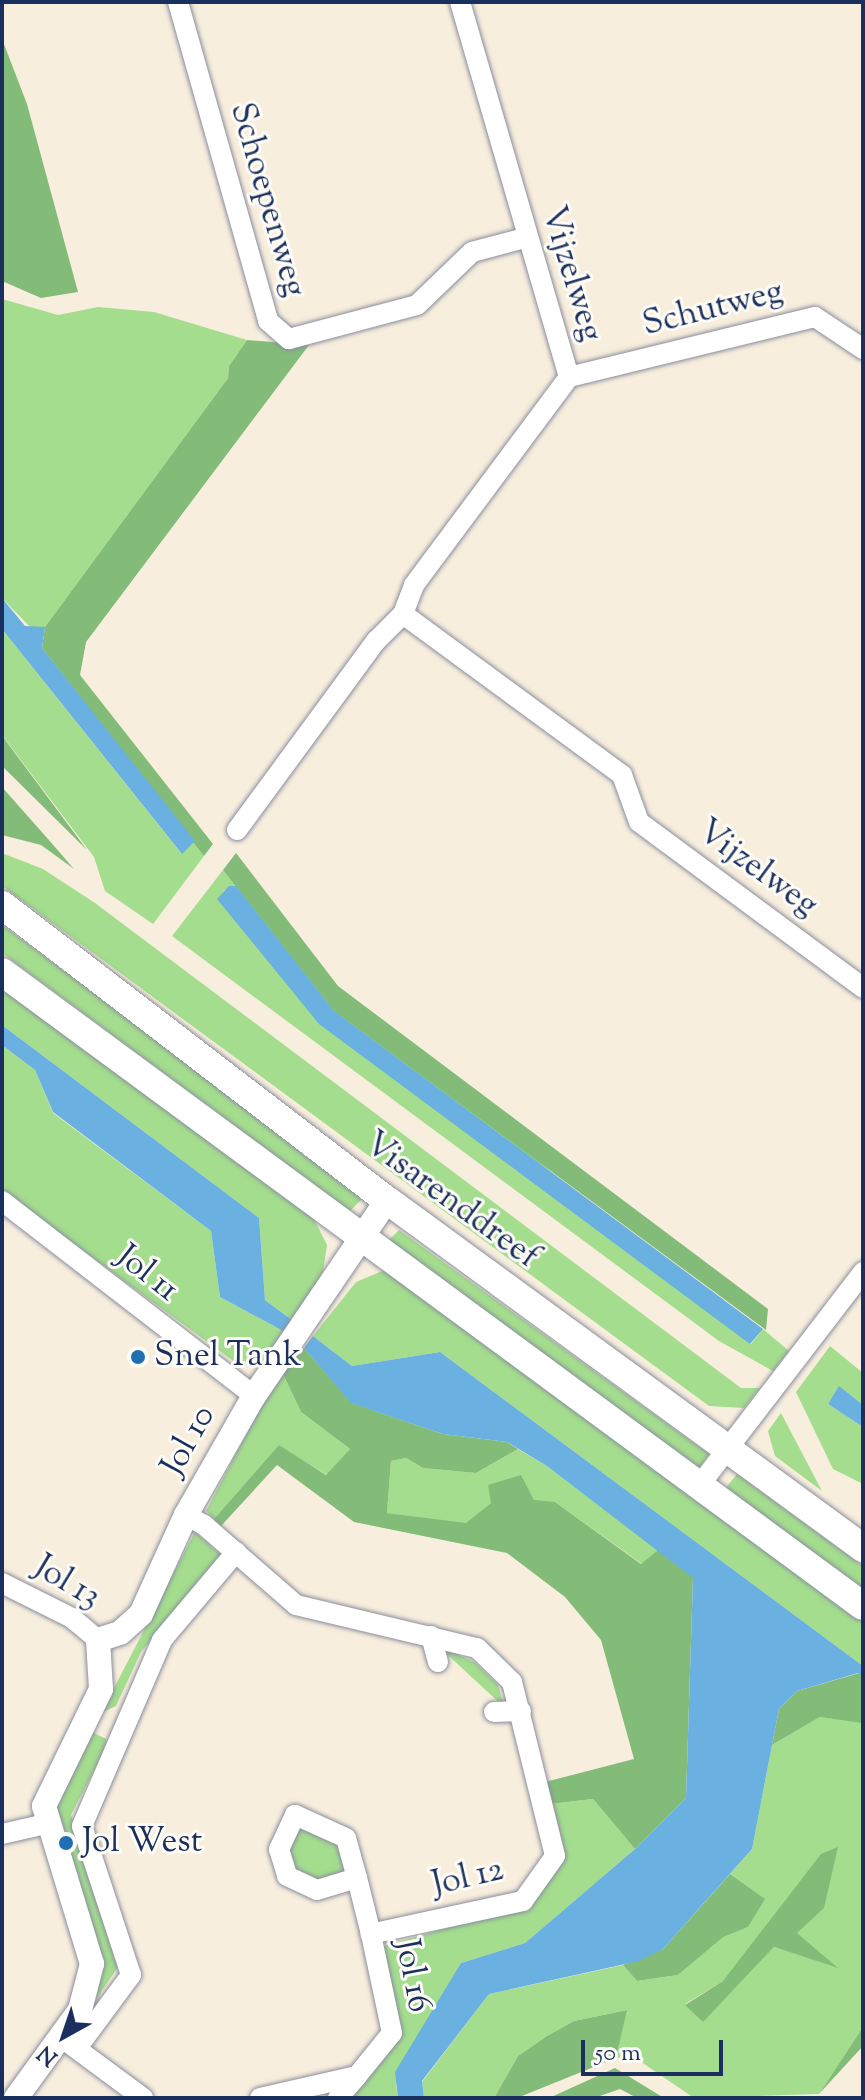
<!DOCTYPE html>
<style>
body{margin:0}
#map{position:relative;width:865px;height:2100px;overflow:hidden;background:#f8eedd;font-family:"Sorts Mill Goudy",serif}
div>[style]{position:absolute}
[style*='--x']{left:calc(var(--x)*1px);top:calc(var(--y)*1px);width:calc(var(--w)*1px);rotate:calc(var(--a)*1deg)}
.green>*{inset:0;background:#a4dd8e}
.forest>*{inset:0;background:#83bc79}
.water>*{inset:0;background:#6ab0e0}
.roads{filter:drop-shadow(0 0 2px #8a8e9e) drop-shadow(0 0 2px #8a8e9e)}
.minor>*{height:20px;margin:-10px;padding:0 10px;transform-origin:10px;border-radius:10px;background:#fff}
.tertiary>*{height:24px;margin:-12px;padding:0 12px;transform-origin:12px;border-radius:12px;background:#fff}
.secondary>*{height:28px;margin:-14px;padding:0 14px;transform-origin:14px;border-radius:14px;background:#fff}
.dots>*{width:22px;height:22px;translate:-50% -50%;box-sizing:border-box;border:4px solid #fdfcf7;border-radius:50%}
span{translate:-50% -50%;white-space:nowrap;text-align:center;line-height:1.15;-webkit-text-stroke:6px #fdfcf7;paint-order:stroke}
.street-label{font-size:34px;color:#1b2f5e}
.poi-label{font-size:34px;color:#1b2f5e}
.left{translate:0 -50%;text-align:left}
.frame{position:absolute;inset:0;border:4px solid #1b2f5e;pointer-events:none}
.north{position:absolute;left:24px;top:1996px;width:80px;height:80px;-webkit-text-stroke:6px #fdfcf7;paint-order:stroke;rotate:220deg;font-size:22px;font-weight:700;line-height:32px;text-align:center;color:#1b2f5e}
.north::after{content:'';display:block;margin:auto;width:28px;height:36px;background:#1b2f5e;clip-path:polygon(50% 0,100% 100%,50% 72%,0 100%)}
.scale{position:absolute;left:581px;top:2040px;width:142px;height:36px;box-sizing:border-box;border:4px solid #1b2f5e;border-top:0;padding-left:10px;font-size:24px;line-height:28px;white-space:nowrap;color:#1b2f5e;-webkit-text-stroke:6px #fdfcf7;paint-order:stroke}
</style>
<div id="map">
<div class="green">
<div style="clip-path:polygon(2px 299px,58px 315px,98px 307px,154px 312px,247px 340px,229px 366px,228px 378px,45px 627px,33px 630px,2px 598px)"></div>
<div style="clip-path:polygon(2px 629px,181px 853px,195px 841px,204px 856px,153px 924px,105px 891px,94px 857px,2px 735px)"></div>
<div style="clip-path:polygon(2px 853px,43px 869px,95px 903px,741px 1388px,760px 1388px,744px 1408px,709px 1406px,2px 886px)"></div>
<div style="clip-path:polygon(223px 870px,236px 886px,223px 891px,751px 1344px,763px 1329px,789px 1351px,773px 1371px,719px 1341px,172px 936px)"></div>
<div style="clip-path:polygon(2px 925px,359px 1187px,362px 1199px,350px 1211px,2px 953px)"></div>
<div style="clip-path:polygon(2px 983px,310px 1211px,327px 1245px,322px 1279px,293px 1321px,265px 1300px,259px 1218px,2px 1025px)"></div>
<div style="clip-path:polygon(2px 1045px,35px 1070px,53px 1113px,211px 1231px,220px 1297px,285px 1332px,262px 1365px,240px 1366px,2px 1191px)"></div>
<div style="clip-path:polygon(399px 1230px,709px 1454px,698px 1470px,387px 1242px)"></div>
<div style="clip-path:polygon(387px 1269px,863px 1620px,863px 1666px,440px 1352px,352px 1366px,313px 1336px,356px 1282px)"></div>
<div style="clip-path:polygon(830px 1346px,863px 1373px,863px 1405px,839px 1387px,828px 1404px,863px 1427px,863px 1484px,833px 1469px,796px 1392px)"></div>
<div style="clip-path:polygon(283px 1374px,301px 1412px,350px 1449px,327px 1475px,279px 1446px,214px 1519px,206px 1511px,268px 1393px)"></div>
<div style="clip-path:polygon(781px 1413px,822px 1491px,775px 1456px,768px 1431px)"></div>
<div style="clip-path:polygon(518px 1449px,547px 1466px,658px 1550px,642px 1564px,555px 1502px,491px 1503px,466px 1524px,387px 1513px,391px 1461px,406px 1458px,423px 1468px,476px 1473px)"></div>
<div style="clip-path:polygon(737px 1474px,863px 1566px,863px 1588px,725px 1489px)"></div>
<div style="clip-path:polygon(195px 1532px,221px 1555px,141px 1652px,116px 1706px,101px 1713px)"></div>
<div style="clip-path:polygon(437px 1645px,474px 1662px,498px 1685px,504px 1707px)"></div>
<div style="clip-path:polygon(evenodd,820px 1717px,863px 1722px,863px 2027px,819px 2094px,694px 2098px,634px 2057px,616px 2058px,626px 2010px,574px 2021px,547px 2036px,518px 2056px,494px 2098px,424px 2098px,422px 2082px,489px 1994px,623px 1965px,637px 1981px,678px 1975px,723px 1936px,748px 1927px,764px 1899px,730px 1874px,752px 1849px,772px 1745px,820px 1717px,796px 1933px,836px 1967px,774px 1947px,703px 2021px,685px 2004px,723px 1981px,747px 1955px,796px 1933px)"></div>
<div style="clip-path:polygon(92px 1732px,106px 1739px,107px 1745px,71px 1815px,120px 1964px,97px 1998px,100px 1965px,56px 1809px)"></div>
<div style="clip-path:polygon(593px 1799px,635px 1849px,525px 1943px,461px 1963px,396px 2085px,398px 2098px,342px 2098px,399px 2028px,381px 1947px,525px 1905px,563px 1859px,550px 1804px)"></div>
<div style="clip-path:polygon(302px 1820px,338px 1838px,346px 1872px,314px 1883px,297px 1873px,286px 1842px)"></div>
</div>
<div class="forest">
<div style="clip-path:polygon(2px 39px,27px 104px,78px 292px,41px 298px,2px 281px)"></div>
<div style="clip-path:polygon(247px 340px,309px 345px,86px 642px,80px 675px,213px 844px,204px 856px,42px 648px,45px 627px,228px 378px,229px 366px)"></div>
<div style="clip-path:polygon(2px 735px,6px 741px,87px 850px,2px 766px)"></div>
<div style="clip-path:polygon(2px 787px,48px 839px,74px 869px,41px 845px,2px 835px)"></div>
<div style="clip-path:polygon(236px 853px,338px 986px,768px 1309px,766px 1330px,334px 1011px,223px 870px)"></div>
<div style="clip-path:polygon(304px 1348px,352px 1403px,443px 1434px,507px 1442px,518px 1449px,476px 1473px,423px 1468px,406px 1458px,391px 1461px,387px 1513px,466px 1523px,491px 1503px,488px 1485px,521px 1475px,534px 1500px,555px 1502px,641px 1564px,658px 1550px,693px 1577px,686px 1798px,635px 1849px,593px 1799px,550px 1804px,545px 1782px,634px 1759px,601px 1640px,565px 1597px,507px 1553px,354px 1522px,277px 1465px,221px 1526px,214px 1519px,279px 1445px,326px 1475px,350px 1449px,301px 1412px,283px 1374px)"></div>
<div style="clip-path:polygon(863px 1672px,862px 1723px,820px 1717px,772px 1745px,779px 1709px,797px 1691px)"></div>
<div style="clip-path:polygon(838px 1847px,824px 1908px,797px 1933px,838px 1968px,774px 1947px,703px 2022px,685px 2005px,723px 1981px,821px 1854px)"></div>
<div style="clip-path:polygon(730px 1874px,765px 1899px,748px 1927px,723px 1937px,678px 1975px,637px 1981px,623px 1965px,663px 1949px)"></div>
<div style="clip-path:polygon(627px 2010px,616px 2058px,517px 2098px,494px 2098px,518px 2056px,547px 2036px,574px 2021px)"></div>
<div style="clip-path:polygon(863px 2027px,863px 2046px,819px 2094px)"></div>
<div style="clip-path:polygon(615px 2068px,664px 2098px,637px 2098px,620px 2089px,594px 2098px,549px 2098px)"></div>
</div>
<div class="water">
<div style="clip-path:polygon(2px 598px,25px 626px,45px 627px,42px 648px,195px 841px,182px 854px,2px 629px)"></div>
<div style="clip-path:polygon(229px 886px,236px 886px,334px 1011px,763px 1329px,750px 1344px,319px 1024px,217px 899px)"></div>
<div style="clip-path:polygon(2px 1025px,259px 1218px,265px 1300px,293px 1321px,285px 1332px,220px 1297px,211px 1231px,53px 1112px,35px 1070px,2px 1045px)"></div>
<div style="clip-path:polygon(313px 1336px,352px 1366px,440px 1352px,863px 1666px,863px 1676px,858px 1673px,797px 1691px,779px 1709px,752px 1849px,663px 1949px,639px 1961px,489px 1994px,422px 2081px,424px 2098px,398px 2098px,395px 2072px,461px 1963px,525px 1943px,635px 1849px,686px 1798px,693px 1578px,547px 1466px,507px 1442px,443px 1434px,351px 1403px,304px 1348px)"></div>
<div style="clip-path:polygon(839px 1386px,863px 1405px,863px 1427px,828px 1404px)"></div>
</div>
<div class="roads">
<div class="minor">
<div style="--x:178;--y:2;--w:331;--a:74.2"></div>
<div style="--x:268;--y:321;--w:28;--a:41"></div>
<div style="--x:289;--y:339;--w:132;--a:-14.9"></div>
<div style="--x:417;--y:305;--w:76;--a:-43.9"></div>
<div style="--x:472;--y:252;--w:55;--a:-14.8"></div>
<div style="--x:569;--y:377;--w:253;--a:-13.7"></div>
<div style="--x:815;--y:317;--w:58;--a:33.7"></div>
<div style="--x:403;--y:614;--w:272;--a:36.3"></div>
<div style="--x:622;--y:775;--w:50;--a:70.1"></div>
<div style="--x:639;--y:822;--w:279;--a:36.5"></div>
<div style="--x:237;--y:830;--w:235;--a:-53.7"></div>
<div style="--x:376;--y:641;--w:38;--a:-45"></div>
<div style="--x:403;--y:614;--w:31;--a:-69"></div>
<div style="--x:414;--y:585;--w:259;--a:-53.3"></div>
<div style="--x:569;--y:377;--w:391;--a:-106.2"></div>
<div style="--x:2;--y:1201;--w:319;--a:37.7"></div>
<div style="--x:699;--y:1486;--w:270;--a:-52.5"></div>
<div style="--x:186;--y:1515;--w:21;--a:29"></div>
<div style="--x:204;--y:1525;--w:122;--a:41"></div>
<div style="--x:296;--y:1605;--w:186;--a:13.4"></div>
<div style="--x:477;--y:1648;--w:49;--a:44.2"></div>
<div style="--x:512;--y:1682;--w:179;--a:76.1"></div>
<div style="--x:555;--y:1856;--w:55;--a:125.4"></div>
<div style="--x:523;--y:1901;--w:156;--a:167.8"></div>
<div style="--x:2;--y:1583;--w:78;--a:26.6"></div>
<div style="--x:72;--y:1618;--w:34;--a:40"></div>
<div style="--x:431;--y:1636;--w:27;--a:75"></div>
<div style="--x:494;--y:1712;--w:27;--a:-2"></div>
<div style="--x:2;--y:1834;--w:45;--a:-12.8"></div>
<div style="--x:66;--y:2041;--w:96;--a:36.5"></div>
<div style="--x:77;--y:2048;--w:91;--a:-53.5"></div>
<div style="--x:131;--y:1975;--w:157;--a:-108.2"></div>
<div style="--x:82;--y:1826;--w:202;--a:-66.7"></div>
<div style="--x:162;--y:1640;--w:115;--a:-49.9"></div>
<div style="--x:260;--y:2098;--w:99;--a:-12.8"></div>
<div style="--x:357;--y:2076;--w:55;--a:-50.9"></div>
<div style="--x:392;--y:2033;--w:101;--a:-102"></div>
<div style="--x:371;--y:1934;--w:58;--a:-104"></div>
<div style="--x:357;--y:1878;--w:41;--a:-105.4"></div>
<div style="--x:346;--y:1838;--w:56;--a:-155.7"></div>
<div style="--x:295;--y:1815;--w:38;--a:115"></div>
<div style="--x:279;--y:1849;--w:28;--a:73"></div>
<div style="--x:287;--y:1876;--w:33;--a:25"></div>
<div style="--x:317;--y:1890;--w:42;--a:-16.7"></div>
<div style="--x:338;--y:2098;--w:29;--a:-49"></div>
</div>
<div class="tertiary">
<div style="--x:16;--y:2098;--w:109;--a:-54"></div>
<div style="--x:80;--y:2010;--w:48;--a:-75.4"></div>
<div style="--x:92;--y:1964;--w:165;--a:-106.9"></div>
<div style="--x:44;--y:1806;--w:130;--a:-64"></div>
<div style="--x:101;--y:1689;--w:49;--a:-93.5"></div>
<div style="--x:98;--y:1640;--w:23;--a:-18"></div>
<div style="--x:120;--y:1633;--w:28;--a:-42"></div>
<div style="--x:141;--y:1614;--w:109;--a:-65.6"></div>
<div style="--x:186;--y:1515;--w:137;--a:-60.3"></div>
<div style="--x:254;--y:1396;--w:237;--a:-55.8"></div>
</div>
<div class="secondary">
<div style="--x:2;--y:905;--w:485;--a:37.5"></div>
<div style="--x:387;--y:1200;--w:590;--a:36.17"></div>
<div style="--x:2;--y:972;--w:1069;--a:36.37"></div>
</div>
</div>
<div class="dots">
<div style="left:138px;top:1357px;background:#1f6fb2"></div>
<div style="left:66px;top:1843px;background:#1f6fb2"></div>
</div>
<div class="street-label">
<span style="left:267px;top:200px;rotate:74deg">Schoepenweg</span>
<span style="left:571px;top:274px;rotate:73deg">Vijzelweg</span>
<span style="left:713px;top:309px;rotate:-14deg">Schutweg</span>
<span style="left:757px;top:869px;rotate:36deg">Vijzelweg</span>
<span style="left:451px;top:1201px;rotate:36deg">Visarenddreef</span>
<span style="left:147px;top:1274px;rotate:38deg">Jol 11</span>
<span style="left:189px;top:1441px;rotate:-61deg">Jol 10</span>
<span style="left:67px;top:1583px;rotate:31deg">Jol 13</span>
<span style="left:468px;top:1878px;rotate:-13deg">Jol 12</span>
<span style="left:412px;top:1976px;rotate:79deg">Jol 16</span>
</div>
<div class="poi-label">
<span class="left" style="left:154px;top:1357px">Snel Tank</span>
<span class="left" style="left:82px;top:1843px">Jol West</span>
</div>
<div class="frame"></div>
<div class="north">N</div>
<div class="scale">50 m</div>
</div>
